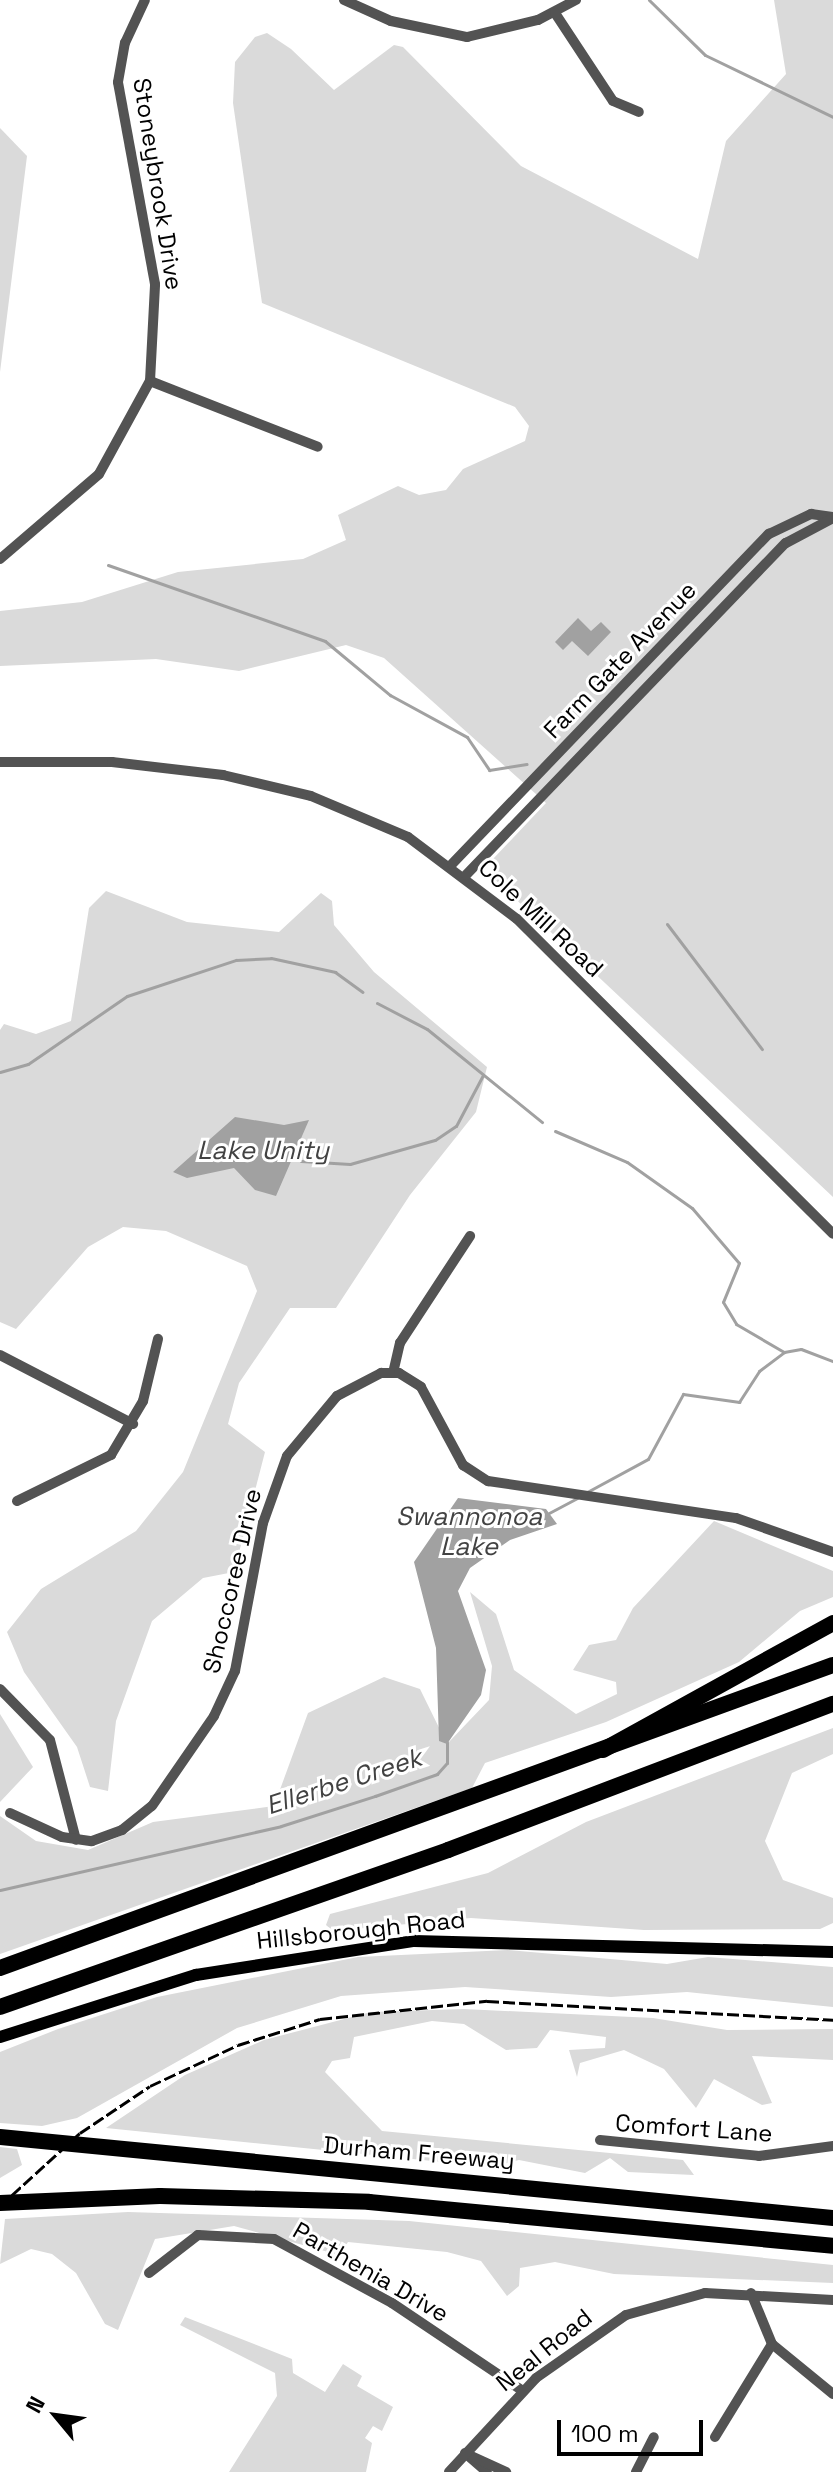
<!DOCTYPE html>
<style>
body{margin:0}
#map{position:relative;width:833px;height:2472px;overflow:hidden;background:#fff;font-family:"Space Grotesk",sans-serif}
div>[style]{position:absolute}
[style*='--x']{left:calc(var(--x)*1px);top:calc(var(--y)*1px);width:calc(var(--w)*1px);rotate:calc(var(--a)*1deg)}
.green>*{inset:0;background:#dadada}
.water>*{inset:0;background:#a1a1a1}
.stream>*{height:3px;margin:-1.5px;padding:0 1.5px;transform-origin:1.5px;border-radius:1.5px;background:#a1a1a1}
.minor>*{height:10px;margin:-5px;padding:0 5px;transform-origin:5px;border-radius:5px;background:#535353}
.major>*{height:12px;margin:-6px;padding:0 6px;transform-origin:6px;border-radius:6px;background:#000}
.highway>*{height:16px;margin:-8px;padding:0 8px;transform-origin:8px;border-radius:8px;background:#000}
.rail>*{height:3px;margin-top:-1.5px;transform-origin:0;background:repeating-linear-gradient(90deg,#000 0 12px,transparent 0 16px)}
span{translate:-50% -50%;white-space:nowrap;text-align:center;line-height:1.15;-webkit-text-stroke:6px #fff;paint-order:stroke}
.street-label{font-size:24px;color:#000}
.water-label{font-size:26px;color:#424242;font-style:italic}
.north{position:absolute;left:16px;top:2376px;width:80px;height:80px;-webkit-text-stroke:6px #fff;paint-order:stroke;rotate:299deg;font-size:22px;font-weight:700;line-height:32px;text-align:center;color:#000}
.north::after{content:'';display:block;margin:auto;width:28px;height:36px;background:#000;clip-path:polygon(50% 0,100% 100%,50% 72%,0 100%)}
.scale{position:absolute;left:557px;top:2420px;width:146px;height:36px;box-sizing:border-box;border:4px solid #000;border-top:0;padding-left:10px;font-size:24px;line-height:28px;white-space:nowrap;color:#000;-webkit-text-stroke:6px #fff;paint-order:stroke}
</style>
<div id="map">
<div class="green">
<div style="clip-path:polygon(774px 0,833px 0,833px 1197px,491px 876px,493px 859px,546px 803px,384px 658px,346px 645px,239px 671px,156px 659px,0 666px,0 611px,82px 602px,178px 572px,303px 559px,346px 540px,338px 515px,398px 486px,419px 495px,446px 490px,463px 469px,525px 441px,529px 426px,515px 407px,262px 303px,233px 103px,235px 62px,255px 37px,267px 33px,291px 49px,334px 90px,394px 45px,403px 47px,521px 166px,698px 259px,726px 141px,786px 74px)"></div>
<div style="clip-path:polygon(0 128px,27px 156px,0 372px)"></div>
<div style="clip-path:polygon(106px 891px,187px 922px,279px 932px,321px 893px,332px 901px,334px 925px,374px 972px,487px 1067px,476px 1112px,410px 1195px,336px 1308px,290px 1308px,239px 1383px,228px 1424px,265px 1452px,234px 1572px,203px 1578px,152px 1621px,116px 1721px,108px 1791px,90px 1787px,77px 1747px,24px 1672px,7px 1632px,41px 1589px,136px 1531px,183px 1472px,257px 1291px,247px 1266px,166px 1231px,123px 1227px,88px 1247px,16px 1329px,0 1322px,0 1030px,4px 1024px,36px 1034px,71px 1021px,89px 908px)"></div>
<div style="clip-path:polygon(714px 1521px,833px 1571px,833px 1597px,800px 1611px,739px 1662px,606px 1722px,485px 1763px,472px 1788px,0 1954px,0 1816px,36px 1841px,88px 1850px,153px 1822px,274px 1806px,308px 1713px,384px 1677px,420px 1689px,447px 1744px,489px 1700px,492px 1666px,470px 1592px,496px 1614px,514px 1670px,576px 1714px,617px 1694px,616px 1682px,573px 1670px,589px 1645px,616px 1640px,633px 1608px)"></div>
<div style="clip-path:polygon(0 1714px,33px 1767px,0 1802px)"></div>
<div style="clip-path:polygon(833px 1728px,833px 1754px,792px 1773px,765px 1841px,783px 1880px,833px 1898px,833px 1923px,820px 1929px,644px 1930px,471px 1918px,333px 1931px,326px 1925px,330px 1914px,488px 1873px,586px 1822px)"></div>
<div style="clip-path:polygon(508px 1950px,667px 1964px,708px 1957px,833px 1967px,833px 2007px,687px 1992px,611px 1997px,465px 1987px,341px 1996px,237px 2028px,77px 2118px,42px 2126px,0 2123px,0 2052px,58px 2029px,157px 1997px,358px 1957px)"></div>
<div style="clip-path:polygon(464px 2009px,653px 2018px,727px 2030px,833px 2029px,833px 2060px,752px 2056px,772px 2103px,762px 2105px,714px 2079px,696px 2108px,664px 2069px,624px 2050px,580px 2063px,577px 2077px,569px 2050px,605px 2048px,606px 2037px,550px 2030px,537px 2048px,506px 2050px,464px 2024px,432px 2021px,354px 2037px,350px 2058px,332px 2061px,325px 2072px,382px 2131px,683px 2160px,694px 2175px,628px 2172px,610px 2158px,585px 2173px,519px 2160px,492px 2167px,106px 2128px,185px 2075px,264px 2040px,371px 2012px)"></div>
<div style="clip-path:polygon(0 2147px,17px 2149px,22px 2165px,0 2178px)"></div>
<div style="clip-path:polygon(128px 2212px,409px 2221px,833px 2265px,833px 2283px,614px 2274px,555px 2262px,520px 2268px,519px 2286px,507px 2296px,481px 2261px,447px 2252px,348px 2242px,339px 2255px,234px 2226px,155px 2239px,118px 2330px,105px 2324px,76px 2273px,52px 2254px,31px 2249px,0 2264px,5px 2219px)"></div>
<div style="clip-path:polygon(185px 2317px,292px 2359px,293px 2373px,325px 2392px,343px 2364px,362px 2376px,357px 2386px,393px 2407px,382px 2431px,373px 2426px,365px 2438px,372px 2443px,366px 2472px,229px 2472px,277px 2396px,275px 2373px,180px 2325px)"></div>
</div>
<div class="water">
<div style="clip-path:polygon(578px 618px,591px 631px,601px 622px,611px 632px,588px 656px,572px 641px,563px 650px,555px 642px)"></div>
<div style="clip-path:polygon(235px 1117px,284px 1125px,309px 1120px,276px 1196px,255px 1190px,234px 1168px,187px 1178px,173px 1172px)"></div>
<div style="clip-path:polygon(458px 1498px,546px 1509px,557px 1524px,510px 1540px,470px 1568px,458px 1591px,486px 1670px,481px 1695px,447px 1744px,439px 1741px,436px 1648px,414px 1562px)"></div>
</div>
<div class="stream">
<div style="--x:649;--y:0;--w:78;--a:44.5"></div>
<div style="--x:705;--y:55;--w:142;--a:25.8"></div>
<div style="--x:108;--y:565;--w:230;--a:19.3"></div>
<div style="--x:325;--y:641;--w:85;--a:39.7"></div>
<div style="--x:390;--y:695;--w:88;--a:28.6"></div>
<div style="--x:467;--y:737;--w:40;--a:56"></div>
<div style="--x:489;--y:770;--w:38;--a:-9"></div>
<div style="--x:667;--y:924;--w:157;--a:52.8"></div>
<div style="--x:377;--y:1003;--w:56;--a:27.5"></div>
<div style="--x:427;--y:1029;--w:148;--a:39"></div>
<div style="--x:0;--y:1072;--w:29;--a:-16"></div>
<div style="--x:28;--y:1064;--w:120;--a:-34.5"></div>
<div style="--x:127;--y:996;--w:115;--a:-18.3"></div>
<div style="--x:236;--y:960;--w:35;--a:-3"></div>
<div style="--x:271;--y:958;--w:66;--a:12.3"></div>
<div style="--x:335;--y:972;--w:34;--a:36"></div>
<div style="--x:555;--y:1131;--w:78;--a:23.3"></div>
<div style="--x:627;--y:1162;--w:80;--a:35.3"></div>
<div style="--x:692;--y:1208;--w:72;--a:49.5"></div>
<div style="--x:739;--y:1263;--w:42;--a:112.3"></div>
<div style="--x:723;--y:1302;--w:26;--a:59"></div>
<div style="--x:736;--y:1324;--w:56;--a:30.3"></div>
<div style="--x:301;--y:1161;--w:49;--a:3.5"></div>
<div style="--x:350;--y:1164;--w:88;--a:-15.8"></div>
<div style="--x:435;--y:1140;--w:25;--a:-34"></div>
<div style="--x:456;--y:1126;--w:58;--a:-62.1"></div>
<div style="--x:587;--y:1492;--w:69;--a:-28.4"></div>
<div style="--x:648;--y:1459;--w:74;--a:-61.7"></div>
<div style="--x:683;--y:1394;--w:57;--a:8.1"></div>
<div style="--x:739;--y:1402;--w:37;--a:-57"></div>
<div style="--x:759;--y:1371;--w:31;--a:-37"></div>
<div style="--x:784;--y:1352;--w:17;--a:-10"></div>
<div style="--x:801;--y:1349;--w:34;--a:21"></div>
<div style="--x:549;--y:1513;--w:32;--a:-28"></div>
<div style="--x:0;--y:1890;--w:288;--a:-12.8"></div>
<div style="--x:281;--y:1826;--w:99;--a:-17.7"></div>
<div style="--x:375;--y:1796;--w:66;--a:-19.5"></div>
<div style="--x:437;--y:1774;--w:15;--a:-48"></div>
<div style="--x:447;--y:1763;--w:21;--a:-90"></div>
</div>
<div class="minor">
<div style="--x:344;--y:0;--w:51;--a:24.1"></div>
<div style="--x:391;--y:21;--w:78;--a:11.9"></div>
<div style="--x:467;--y:37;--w:73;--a:-13.5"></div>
<div style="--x:538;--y:20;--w:43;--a:-27.8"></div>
<div style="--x:555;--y:13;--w:105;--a:56.6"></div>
<div style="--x:613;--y:101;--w:28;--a:23"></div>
<div style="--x:150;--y:381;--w:180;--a:21.4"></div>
<div style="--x:0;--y:559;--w:130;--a:-40.6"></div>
<div style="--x:99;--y:474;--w:106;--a:-61.3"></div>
<div style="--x:150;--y:381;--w:97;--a:-87"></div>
<div style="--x:155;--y:284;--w:205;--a:-100.4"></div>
<div style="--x:118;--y:82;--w:40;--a:-80"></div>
<div style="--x:125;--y:43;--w:47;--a:-65.1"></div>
<div style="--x:0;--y:762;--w:112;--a:0"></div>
<div style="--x:112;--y:762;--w:112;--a:6.7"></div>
<div style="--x:223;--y:775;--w:90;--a:13.4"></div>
<div style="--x:311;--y:796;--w:105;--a:22.9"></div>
<div style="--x:408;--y:837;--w:136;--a:37"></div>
<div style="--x:517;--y:919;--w:446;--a:44.9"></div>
<div style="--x:452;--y:864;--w:458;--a:-46.2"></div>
<div style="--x:769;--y:534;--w:47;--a:-25.5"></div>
<div style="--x:811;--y:514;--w:22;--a:8"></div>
<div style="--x:466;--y:875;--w:461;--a:-46.1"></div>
<div style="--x:786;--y:543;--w:53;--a:-28"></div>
<div style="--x:0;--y:1355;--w:150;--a:27.4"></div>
<div style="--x:393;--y:1373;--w:31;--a:-77"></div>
<div style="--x:400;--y:1343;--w:128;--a:-56.8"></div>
<div style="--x:17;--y:1501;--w:105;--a:-26.1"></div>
<div style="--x:111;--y:1455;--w:63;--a:-59.3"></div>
<div style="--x:143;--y:1401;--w:64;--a:-76.4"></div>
<div style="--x:0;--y:1689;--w:71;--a:45.6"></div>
<div style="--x:50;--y:1740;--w:103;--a:75.4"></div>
<div style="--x:10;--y:1813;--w:57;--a:24.8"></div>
<div style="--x:62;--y:1837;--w:30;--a:8"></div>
<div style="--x:92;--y:1841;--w:32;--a:-20"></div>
<div style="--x:122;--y:1830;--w:38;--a:-39"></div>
<div style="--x:152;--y:1806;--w:109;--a:-55.4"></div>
<div style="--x:214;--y:1716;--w:50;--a:-65"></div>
<div style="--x:235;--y:1671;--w:151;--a:-79.3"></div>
<div style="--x:263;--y:1523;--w:71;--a:-70.3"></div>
<div style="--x:287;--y:1456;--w:78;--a:-50.2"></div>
<div style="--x:337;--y:1396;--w:50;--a:-27.6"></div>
<div style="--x:381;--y:1373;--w:18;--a:0"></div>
<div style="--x:399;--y:1373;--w:26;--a:32"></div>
<div style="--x:421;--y:1387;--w:89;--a:61.7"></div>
<div style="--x:463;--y:1465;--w:30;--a:33"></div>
<div style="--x:488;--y:1481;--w:251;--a:8.5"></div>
<div style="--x:736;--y:1518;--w:103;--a:19.3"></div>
<div style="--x:600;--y:2140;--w:160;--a:5.7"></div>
<div style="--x:759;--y:2156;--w:75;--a:-7.7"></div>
<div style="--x:149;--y:2273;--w:62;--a:-37.8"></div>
<div style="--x:198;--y:2235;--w:76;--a:3"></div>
<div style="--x:274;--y:2239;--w:134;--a:28.5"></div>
<div style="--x:392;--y:2303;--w:158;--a:33.9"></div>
<div style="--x:751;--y:2293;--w:55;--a:67.6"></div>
<div style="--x:772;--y:2344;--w:79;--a:39.3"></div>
<div style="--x:715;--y:2437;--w:109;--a:-58.5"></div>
<div style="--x:465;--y:2453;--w:29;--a:41"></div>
<div style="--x:469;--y:2455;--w:41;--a:24.7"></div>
<div style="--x:449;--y:2472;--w:128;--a:-47.2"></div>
<div style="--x:536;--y:2378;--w:110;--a:-35"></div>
<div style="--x:626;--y:2315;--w:82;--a:-15.6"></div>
<div style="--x:705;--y:2293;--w:128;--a:3.1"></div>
<div style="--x:636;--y:2472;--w:39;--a:-63"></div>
</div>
<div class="major">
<div style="--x:0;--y:2037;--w:206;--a:-17.6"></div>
<div style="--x:196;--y:1975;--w:221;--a:-8.9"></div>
<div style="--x:414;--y:1941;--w:419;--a:1.5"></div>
</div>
<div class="highway">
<div style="--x:603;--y:1750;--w:263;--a:-28.9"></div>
<div style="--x:0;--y:1968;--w:886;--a:-19.99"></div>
<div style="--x:0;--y:2007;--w:475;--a:-19.3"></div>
<div style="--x:448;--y:1850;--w:412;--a:-20.8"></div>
<div style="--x:0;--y:2137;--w:837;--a:5.55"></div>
<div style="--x:0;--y:2203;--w:160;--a:-2.5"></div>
<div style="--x:160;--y:2196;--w:209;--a:1.6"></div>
<div style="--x:369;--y:2202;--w:466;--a:5.4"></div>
</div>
<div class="rail">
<div style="--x:0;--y:2206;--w:108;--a:-42.4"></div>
<div style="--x:80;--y:2133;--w:84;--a:-33.9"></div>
<div style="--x:150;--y:2086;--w:97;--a:-25"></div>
<div style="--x:238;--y:2045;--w:86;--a:-17.6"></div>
<div style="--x:320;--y:2019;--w:168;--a:-6.2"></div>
<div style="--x:487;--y:2001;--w:347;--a:3.1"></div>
</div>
<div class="street-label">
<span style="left:158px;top:184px;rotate:81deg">Stoneybrook Drive</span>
<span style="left:620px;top:660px;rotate:-46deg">Farm Gate Avenue</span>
<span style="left:541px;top:918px;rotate:43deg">Cole Mill Road</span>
<span style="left:232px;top:1581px;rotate:-77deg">Shoccoree Drive</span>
<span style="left:361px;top:1930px;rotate:-6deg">Hillsborough Road</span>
<span style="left:694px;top:2128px;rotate:4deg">Comfort Lane</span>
<span style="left:419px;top:2153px;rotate:5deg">Durham Freeway</span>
<span style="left:371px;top:2272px;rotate:30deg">Parthenia Drive</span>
<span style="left:544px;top:2350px;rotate:-39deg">Neal Road</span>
</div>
<div class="water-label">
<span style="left:263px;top:1151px">Lake Unity</span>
<span style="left:469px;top:1532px">Swannonoa<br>Lake</span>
<span style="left:344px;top:1782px;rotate:-18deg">Ellerbe Creek</span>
</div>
<div class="north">N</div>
<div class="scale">100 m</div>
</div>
